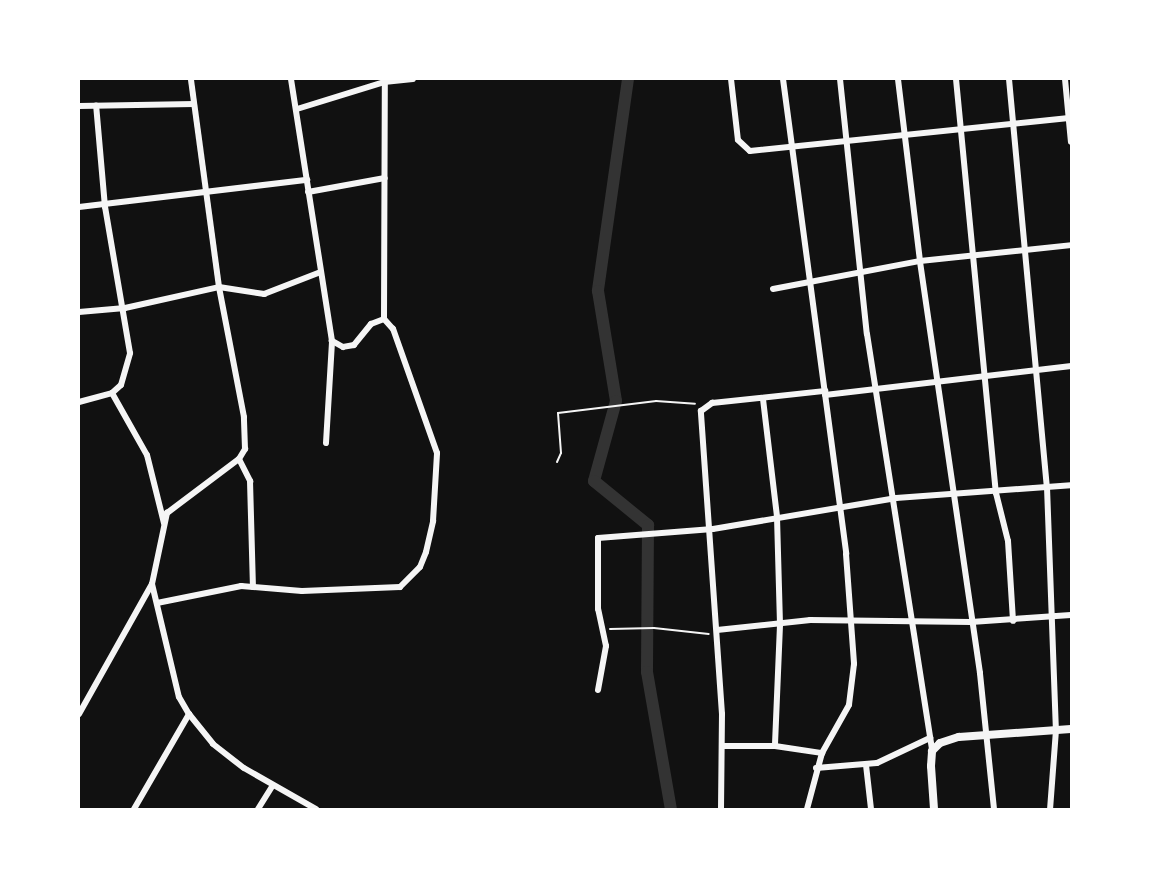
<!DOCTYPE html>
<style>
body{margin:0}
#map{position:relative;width:1150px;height:888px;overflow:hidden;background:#111;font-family:Lora,serif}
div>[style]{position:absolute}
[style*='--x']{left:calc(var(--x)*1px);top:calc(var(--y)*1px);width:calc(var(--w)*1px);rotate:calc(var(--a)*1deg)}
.canal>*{height:12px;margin:-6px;padding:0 6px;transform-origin:6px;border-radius:6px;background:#333}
.path>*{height:2px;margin:-1px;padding:0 1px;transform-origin:1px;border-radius:1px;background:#f5f5f5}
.minor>*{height:6px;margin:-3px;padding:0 3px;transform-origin:3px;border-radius:3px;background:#f5f5f5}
.tertiary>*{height:8px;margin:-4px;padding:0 4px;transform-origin:4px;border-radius:4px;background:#f5f5f5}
span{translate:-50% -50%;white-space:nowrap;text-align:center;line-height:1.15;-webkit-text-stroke:7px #fff;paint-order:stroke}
.frame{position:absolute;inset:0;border:80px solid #fff;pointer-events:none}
</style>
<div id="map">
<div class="canal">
<div style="--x:628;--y:79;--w:214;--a:98.1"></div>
<div style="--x:598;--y:291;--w:111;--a:80.7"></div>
<div style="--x:616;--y:401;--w:83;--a:105.4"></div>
<div style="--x:594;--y:481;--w:70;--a:39.2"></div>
<div style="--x:648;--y:525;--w:147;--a:90.4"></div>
<div style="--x:647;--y:672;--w:139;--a:80.1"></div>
</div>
<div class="path">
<div style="--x:557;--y:462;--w:10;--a:-66"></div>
<div style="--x:561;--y:453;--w:40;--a:-94.3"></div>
<div style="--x:558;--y:413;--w:99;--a:-7"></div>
<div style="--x:656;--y:401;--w:39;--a:4"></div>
<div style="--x:610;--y:629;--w:44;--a:-1.3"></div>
<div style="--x:654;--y:628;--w:55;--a:6.2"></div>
</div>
<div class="minor">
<div style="--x:731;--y:79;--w:61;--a:83.5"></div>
<div style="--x:738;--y:140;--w:16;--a:43"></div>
<div style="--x:750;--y:151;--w:323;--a:-5.9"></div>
<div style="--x:783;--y:79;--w:479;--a:82.4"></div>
<div style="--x:846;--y:554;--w:110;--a:85.8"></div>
<div style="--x:854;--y:664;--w:41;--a:97"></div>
<div style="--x:849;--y:705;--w:55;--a:119.4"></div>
<div style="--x:822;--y:753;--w:58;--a:105"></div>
<div style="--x:840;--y:79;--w:256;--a:84"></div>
<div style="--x:867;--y:334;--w:422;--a:81.1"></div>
<div style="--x:956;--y:79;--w:416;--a:84.5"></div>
<div style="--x:996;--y:493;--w:49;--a:76"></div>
<div style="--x:1008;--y:541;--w:80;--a:86.4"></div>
<div style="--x:1009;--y:79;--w:410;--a:84.7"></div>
<div style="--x:1047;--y:487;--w:243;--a:87.9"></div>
<div style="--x:1056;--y:730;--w:79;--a:94.3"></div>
<div style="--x:1065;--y:79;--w:63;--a:84.6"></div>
<div style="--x:79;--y:106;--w:115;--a:-1"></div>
<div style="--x:297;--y:109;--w:91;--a:-17.2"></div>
<div style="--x:384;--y:82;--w:29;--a:-6"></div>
<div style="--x:308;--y:192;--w:78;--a:-10.3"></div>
<div style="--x:79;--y:207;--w:230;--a:-6.8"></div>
<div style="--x:773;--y:289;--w:150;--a:-10.8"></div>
<div style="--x:920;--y:261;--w:183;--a:-96.9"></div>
<div style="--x:79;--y:312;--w:46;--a:-5"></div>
<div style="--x:125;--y:308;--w:96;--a:-12.6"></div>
<div style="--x:219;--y:287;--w:46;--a:8.8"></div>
<div style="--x:264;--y:294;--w:58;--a:-21.3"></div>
<div style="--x:384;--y:319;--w:240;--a:-89.8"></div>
<div style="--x:112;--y:393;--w:71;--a:60.6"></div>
<div style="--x:147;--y:455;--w:70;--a:76"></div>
<div style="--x:825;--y:395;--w:248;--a:-6.7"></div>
<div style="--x:763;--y:399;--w:119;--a:83.2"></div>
<div style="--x:777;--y:517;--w:108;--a:88.4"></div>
<div style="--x:780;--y:625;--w:121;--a:92.4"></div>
<div style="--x:775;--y:746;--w:48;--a:8.5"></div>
<div style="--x:79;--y:402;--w:34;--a:-15"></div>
<div style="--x:112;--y:393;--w:12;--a:-42"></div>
<div style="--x:121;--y:385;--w:33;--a:-74"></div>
<div style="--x:130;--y:353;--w:148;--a:-99.7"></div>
<div style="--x:105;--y:207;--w:102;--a:-95"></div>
<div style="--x:326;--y:443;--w:102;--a:-86.6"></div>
<div style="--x:239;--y:459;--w:25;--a:63"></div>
<div style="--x:250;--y:481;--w:106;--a:88.4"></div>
<div style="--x:152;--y:584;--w:116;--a:76.6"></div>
<div style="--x:179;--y:697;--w:20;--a:60"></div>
<div style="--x:189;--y:714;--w:38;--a:51"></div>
<div style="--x:213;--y:744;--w:39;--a:38"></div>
<div style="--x:244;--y:768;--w:83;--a:29.7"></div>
<div style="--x:157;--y:603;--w:86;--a:-11.4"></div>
<div style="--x:241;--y:586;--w:61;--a:4.7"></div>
<div style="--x:302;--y:591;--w:98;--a:-2.3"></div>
<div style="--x:400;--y:587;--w:28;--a:-45"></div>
<div style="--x:420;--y:567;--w:16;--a:-68"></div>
<div style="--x:426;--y:552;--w:32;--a:-77"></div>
<div style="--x:433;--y:521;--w:68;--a:-86.6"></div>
<div style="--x:437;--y:453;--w:132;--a:-109.5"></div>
<div style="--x:393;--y:329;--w:13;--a:-132"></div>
<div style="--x:384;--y:319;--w:14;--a:159"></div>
<div style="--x:371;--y:324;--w:27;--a:129"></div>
<div style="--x:354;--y:345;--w:11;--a:170"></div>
<div style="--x:343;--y:347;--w:13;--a:-151"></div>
<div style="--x:332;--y:341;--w:265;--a:-98.9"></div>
<div style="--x:717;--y:630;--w:94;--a:-6.1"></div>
<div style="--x:810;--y:620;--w:161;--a:0.7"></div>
<div style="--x:971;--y:622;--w:100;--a:-4"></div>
<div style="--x:598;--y:690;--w:45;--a:-79.7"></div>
<div style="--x:606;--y:646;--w:38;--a:-102"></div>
<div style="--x:598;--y:609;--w:71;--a:-90"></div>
<div style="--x:598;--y:538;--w:115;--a:-4.5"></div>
<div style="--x:713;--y:529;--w:186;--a:-9.6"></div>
<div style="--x:896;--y:498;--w:175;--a:-4.2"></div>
<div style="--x:79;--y:714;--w:149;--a:-60.7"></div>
<div style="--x:152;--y:584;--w:73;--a:-78.1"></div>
<div style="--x:167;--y:513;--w:90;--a:-36.9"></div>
<div style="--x:239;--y:459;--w:12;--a:-59"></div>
<div style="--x:245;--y:449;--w:32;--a:-92"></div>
<div style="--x:244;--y:417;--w:132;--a:-100.9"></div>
<div style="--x:219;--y:287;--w:210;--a:-97.7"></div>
<div style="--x:722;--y:746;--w:53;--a:0"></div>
<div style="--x:866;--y:765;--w:44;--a:83.5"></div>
<div style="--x:816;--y:768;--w:61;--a:-4.7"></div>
<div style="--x:877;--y:763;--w:59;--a:-25.3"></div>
<div style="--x:134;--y:809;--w:110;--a:-59.9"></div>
<div style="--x:258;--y:809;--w:28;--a:-58"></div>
<div style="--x:721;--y:809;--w:95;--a:-89.4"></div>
<div style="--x:722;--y:714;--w:304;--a:-94"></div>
<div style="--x:701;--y:411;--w:14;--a:-36"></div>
<div style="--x:712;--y:403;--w:114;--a:-6.1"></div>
<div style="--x:994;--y:809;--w:137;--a:-95.9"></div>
<div style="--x:980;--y:673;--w:416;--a:-98.3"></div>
<div style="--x:920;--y:261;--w:152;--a:-6"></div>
</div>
<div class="tertiary">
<div style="--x:934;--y:809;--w:43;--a:-94"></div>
<div style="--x:931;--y:766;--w:15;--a:-86"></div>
<div style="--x:932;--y:751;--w:11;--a:-45"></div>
<div style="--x:940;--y:743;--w:20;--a:-18"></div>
<div style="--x:959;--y:737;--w:112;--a:-4.1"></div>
</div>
<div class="frame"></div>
</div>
